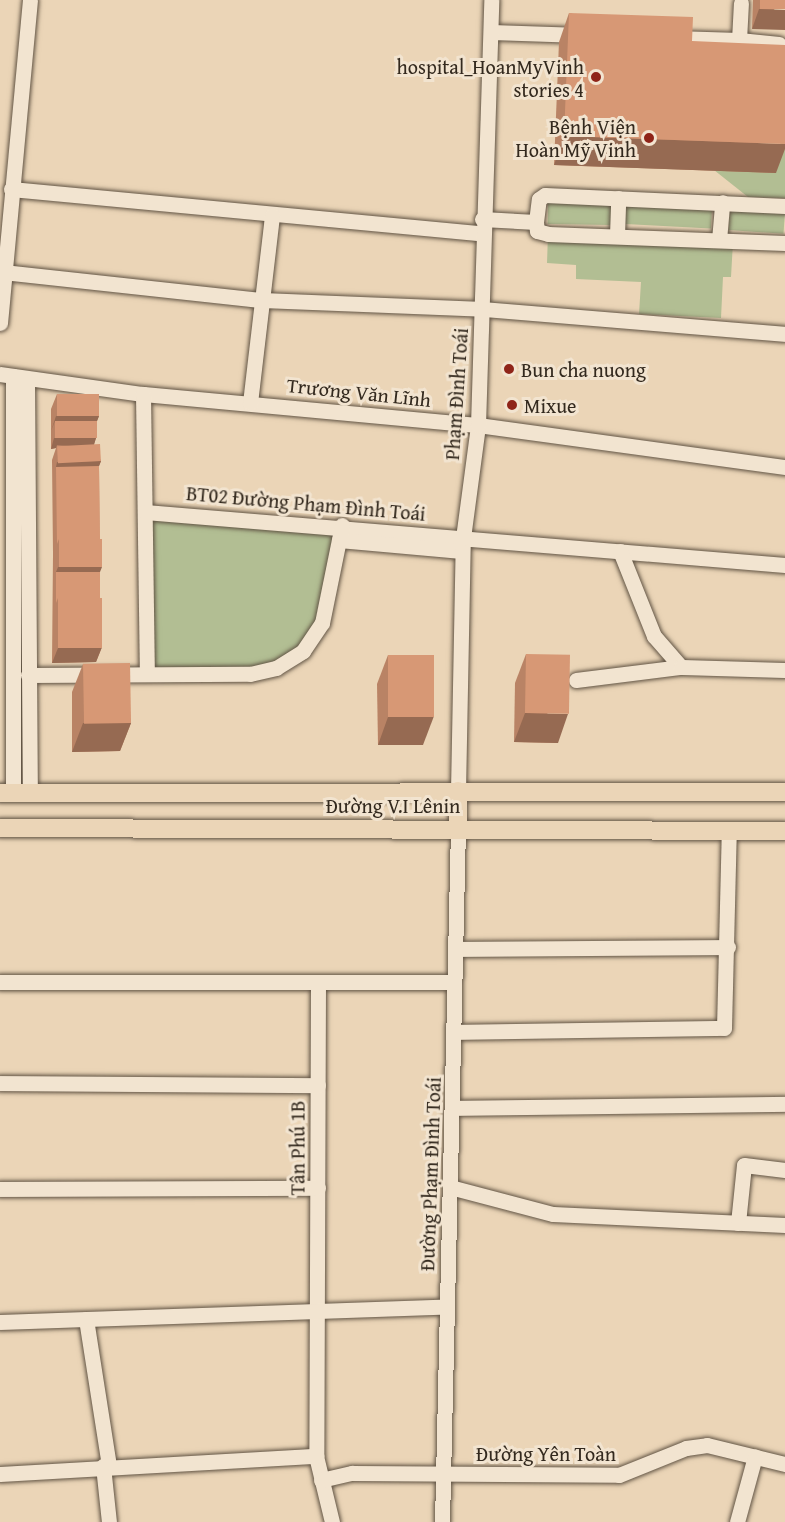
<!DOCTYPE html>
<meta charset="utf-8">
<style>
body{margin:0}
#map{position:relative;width:785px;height:1522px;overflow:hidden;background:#ebd5b7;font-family:"Gentium Book Plus",serif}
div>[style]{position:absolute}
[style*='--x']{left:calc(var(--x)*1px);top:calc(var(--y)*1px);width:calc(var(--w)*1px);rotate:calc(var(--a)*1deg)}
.green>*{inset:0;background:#b2be93;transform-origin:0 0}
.roads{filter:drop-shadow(0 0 2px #615444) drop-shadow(0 0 2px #615444)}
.minor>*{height:15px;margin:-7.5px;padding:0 7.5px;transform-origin:7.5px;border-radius:7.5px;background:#f2e4d0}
.major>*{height:18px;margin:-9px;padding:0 9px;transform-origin:9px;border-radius:9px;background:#ebd5b7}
.wall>*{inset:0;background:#b98365}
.shaded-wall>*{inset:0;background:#966a52}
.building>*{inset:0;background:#d79875;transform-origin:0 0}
.dots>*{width:16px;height:16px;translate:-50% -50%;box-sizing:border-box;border:3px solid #f2e4d0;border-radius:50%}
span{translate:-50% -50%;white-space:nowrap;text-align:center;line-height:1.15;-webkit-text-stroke:6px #f2e4d0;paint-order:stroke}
.poi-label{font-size:20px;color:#33291e}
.right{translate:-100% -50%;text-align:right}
.left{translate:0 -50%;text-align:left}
.street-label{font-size:20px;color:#33291e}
</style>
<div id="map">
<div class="green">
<div style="clip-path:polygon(785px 115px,785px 198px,748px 197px,714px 170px,776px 172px)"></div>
<div style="left:548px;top:203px;width:64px;height:21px;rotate:1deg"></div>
<div style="left:626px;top:206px;width:86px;height:18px;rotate:3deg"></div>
<div style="left:730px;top:210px;width:55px;height:20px;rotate:4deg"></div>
<div style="clip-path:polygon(548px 234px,733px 242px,731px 277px,723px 277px,721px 318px,639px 314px,641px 282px,576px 279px,576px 265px,547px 263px)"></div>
<div style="clip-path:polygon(145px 512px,342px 525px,322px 623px,276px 668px,147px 672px)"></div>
</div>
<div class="roads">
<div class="minor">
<div style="--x:491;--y:32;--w:90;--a:1.9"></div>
<div style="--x:674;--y:38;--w:65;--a:1.8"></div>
<div style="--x:739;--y:40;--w:37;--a:-87"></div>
<div style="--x:739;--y:40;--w:40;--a:5.7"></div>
<div style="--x:11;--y:189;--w:471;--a:5.4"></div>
<div style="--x:482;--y:219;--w:54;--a:3.2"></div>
<div style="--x:536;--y:222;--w:23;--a:-83"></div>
<div style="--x:539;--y:199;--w:7;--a:-34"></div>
<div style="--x:545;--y:195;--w:240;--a:2.6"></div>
<div style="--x:536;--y:222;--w:9;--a:84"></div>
<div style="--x:537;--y:231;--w:11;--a:15"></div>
<div style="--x:548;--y:234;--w:237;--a:2.2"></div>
<div style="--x:617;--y:235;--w:37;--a:-88"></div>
<div style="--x:719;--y:240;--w:38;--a:-85"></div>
<div style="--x:3;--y:272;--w:261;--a:6.2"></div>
<div style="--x:262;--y:300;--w:221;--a:2.3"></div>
<div style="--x:483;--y:309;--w:303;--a:4.7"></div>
<div style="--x:0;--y:323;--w:324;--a:-84.7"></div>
<div style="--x:0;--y:374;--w:144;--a:8"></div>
<div style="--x:143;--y:394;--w:336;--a:5.3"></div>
<div style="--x:478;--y:425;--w:310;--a:7.8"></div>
<div style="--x:13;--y:376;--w:417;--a:90"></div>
<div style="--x:27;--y:379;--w:414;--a:89.6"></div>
<div style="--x:143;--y:394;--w:278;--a:89.2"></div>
<div style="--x:250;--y:403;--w:189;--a:-83.3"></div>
<div style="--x:145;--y:512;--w:642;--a:4.73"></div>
<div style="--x:339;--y:540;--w:123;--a:5.1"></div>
<div style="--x:620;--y:551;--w:92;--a:68.2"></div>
<div style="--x:654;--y:636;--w:41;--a:48.9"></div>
<div style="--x:28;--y:675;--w:222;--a:-0.3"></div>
<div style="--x:250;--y:674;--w:27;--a:-13"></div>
<div style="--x:276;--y:668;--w:32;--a:-32"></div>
<div style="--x:303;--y:651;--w:34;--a:-56"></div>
<div style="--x:322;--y:623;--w:100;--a:-78.5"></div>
<div style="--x:576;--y:680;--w:106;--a:-7.1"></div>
<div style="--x:681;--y:667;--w:104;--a:1.7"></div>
<div style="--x:458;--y:791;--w:253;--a:-88.9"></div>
<div style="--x:463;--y:538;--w:114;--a:-82.4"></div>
<div style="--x:478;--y:425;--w:425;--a:-88.2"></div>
<div style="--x:455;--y:949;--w:273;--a:-0.4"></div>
<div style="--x:0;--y:982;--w:454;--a:0"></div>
<div style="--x:318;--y:984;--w:472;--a:90.2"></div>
<div style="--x:316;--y:1456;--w:68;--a:76.4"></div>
<div style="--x:456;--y:1032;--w:268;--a:-0.9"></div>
<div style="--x:724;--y:1028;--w:198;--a:-88.6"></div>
<div style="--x:0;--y:1083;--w:318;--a:0.4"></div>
<div style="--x:453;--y:1108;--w:332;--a:-0.7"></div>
<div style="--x:450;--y:1187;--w:106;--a:14.7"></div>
<div style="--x:553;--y:1214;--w:232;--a:2.7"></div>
<div style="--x:0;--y:1189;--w:318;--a:-0.2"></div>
<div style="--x:738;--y:1223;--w:58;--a:-84.1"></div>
<div style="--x:744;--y:1165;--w:41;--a:7"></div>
<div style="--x:86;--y:1319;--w:149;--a:81.1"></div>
<div style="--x:0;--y:1322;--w:447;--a:-2"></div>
<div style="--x:103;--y:1466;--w:56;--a:83.9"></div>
<div style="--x:0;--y:1474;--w:317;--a:-3.3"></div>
<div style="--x:321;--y:1480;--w:32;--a:-13"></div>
<div style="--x:352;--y:1473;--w:267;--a:0.4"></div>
<div style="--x:619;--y:1475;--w:72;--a:-21.9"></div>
<div style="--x:686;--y:1448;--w:21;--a:-8"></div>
<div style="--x:707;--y:1445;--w:80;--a:13.7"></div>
<div style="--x:442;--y:1522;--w:695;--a:-88.68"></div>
<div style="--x:737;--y:1522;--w:68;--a:-74.7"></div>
</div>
<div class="major">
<div style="--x:0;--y:793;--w:785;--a:-0.07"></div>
<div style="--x:458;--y:827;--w:36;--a:-90"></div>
<div style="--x:0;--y:828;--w:785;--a:0.22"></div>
</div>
</div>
<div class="wall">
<div style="clip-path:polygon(753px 0,785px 0,752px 29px)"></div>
<div style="clip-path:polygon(569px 13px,692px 41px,776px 173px,554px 165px,559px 42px)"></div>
<div style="clip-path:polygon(57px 394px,99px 416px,97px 421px,96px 438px,94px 444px,101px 461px,99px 466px,100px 598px,102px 647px,96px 662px,52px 663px,53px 554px,52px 460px,56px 448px,51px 449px,51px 409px)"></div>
<div style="clip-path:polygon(526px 654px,558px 743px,514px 742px,515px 683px)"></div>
<div style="clip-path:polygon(388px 655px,423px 745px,378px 745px,377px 684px)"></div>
<div style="clip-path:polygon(83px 664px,131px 723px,120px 751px,72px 752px,72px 692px)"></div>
</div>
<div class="shaded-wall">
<div style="clip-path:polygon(759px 9px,785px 10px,785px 30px,752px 29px)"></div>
<div style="clip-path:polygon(564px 136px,785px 144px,785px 149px,776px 173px,554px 165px)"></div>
<div style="clip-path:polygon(56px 416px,99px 416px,93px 431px,55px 421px,51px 431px)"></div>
<div style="clip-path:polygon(54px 438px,96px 438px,93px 448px,57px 445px,56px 448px,51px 449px)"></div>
<div style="clip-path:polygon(101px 461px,95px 476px,56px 467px,57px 462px)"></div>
<div style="clip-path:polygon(58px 567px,102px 567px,96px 582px,56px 572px)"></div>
<div style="clip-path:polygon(102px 647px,96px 662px,52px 663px,58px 648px)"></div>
<div style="clip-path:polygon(525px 713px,568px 714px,558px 743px,514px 742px)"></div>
<div style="clip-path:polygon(434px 716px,423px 745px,378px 745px,388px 717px)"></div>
<div style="clip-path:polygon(83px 723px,131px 723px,120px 751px,72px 752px)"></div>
</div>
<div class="building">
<div style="left:760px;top:0;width:25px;height:9px"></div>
<div style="clip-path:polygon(569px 13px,693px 17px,692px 41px,785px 45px,785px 144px,564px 136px)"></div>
<div style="left:57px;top:394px;width:42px;height:22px"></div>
<div style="left:55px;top:421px;width:42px;height:17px"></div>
<div style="left:100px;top:444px;width:17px;height:43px;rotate:87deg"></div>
<div style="clip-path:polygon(99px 466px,100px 539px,59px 539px,57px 544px,56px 467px)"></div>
<div style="left:59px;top:539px;width:43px;height:28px"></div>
<div style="clip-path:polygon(56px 572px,100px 572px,100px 598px,58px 598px,56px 603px)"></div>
<div style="left:58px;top:598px;width:44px;height:50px"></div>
<div style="left:526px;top:654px;width:44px;height:59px;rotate:1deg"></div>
<div style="left:388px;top:655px;width:46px;height:62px"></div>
<div style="left:130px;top:663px;width:60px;height:47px;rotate:89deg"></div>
</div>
<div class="dots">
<div style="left:596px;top:77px;background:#8f2418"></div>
<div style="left:649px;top:138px;background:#8f2418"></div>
<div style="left:509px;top:369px;background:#8f2418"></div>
<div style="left:512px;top:405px;background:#8f2418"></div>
</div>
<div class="poi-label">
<span class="right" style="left:584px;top:78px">hospital_HoanMyVinh<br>stories 4</span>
<span class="right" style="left:636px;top:138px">Bệnh Viện<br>Hoàn Mỹ Vinh</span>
<span class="left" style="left:521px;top:369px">Bun cha nuong</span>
<span class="left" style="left:524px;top:405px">Mixue</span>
</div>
<div class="street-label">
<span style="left:359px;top:392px;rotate:6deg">Trương Văn Lĩnh</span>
<span style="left:456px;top:394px;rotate:-86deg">Phạm Đình Toái</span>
<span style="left:306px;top:503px;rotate:5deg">BT02 Đường Phạm Đình Toái</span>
<span style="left:393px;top:805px">Đường V.I Lênin</span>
<span style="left:297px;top:1148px;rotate:-90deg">Tân Phú 1B</span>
<span style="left:430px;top:1174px;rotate:-88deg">Đường Phạm Đình Toái</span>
<span style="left:546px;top:1453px">Đường Yên Toàn</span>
</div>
</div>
